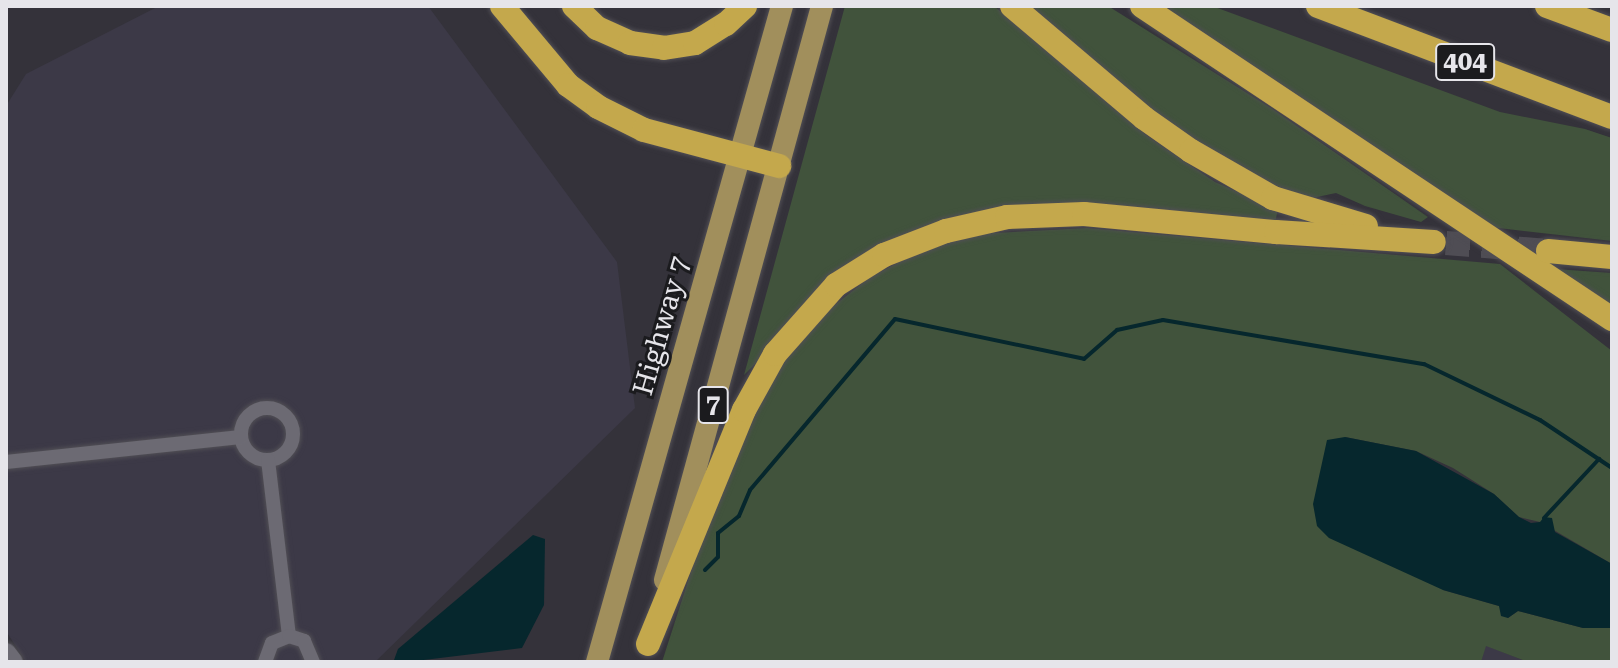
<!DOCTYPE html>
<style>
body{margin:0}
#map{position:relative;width:1618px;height:668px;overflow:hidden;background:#34323a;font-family:"Roboto Serif",serif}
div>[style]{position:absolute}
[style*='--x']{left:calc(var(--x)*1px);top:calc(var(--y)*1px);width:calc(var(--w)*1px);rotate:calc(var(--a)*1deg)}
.built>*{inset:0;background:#3c3947}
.green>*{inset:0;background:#41533c}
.water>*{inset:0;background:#06272d}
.stream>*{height:4px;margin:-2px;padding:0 2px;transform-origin:2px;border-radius:2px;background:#06272d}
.highway-tunnel>*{height:24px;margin-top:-12px;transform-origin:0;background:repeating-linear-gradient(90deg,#4f4d54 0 24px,transparent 0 36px)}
.roads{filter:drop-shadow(0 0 2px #514f55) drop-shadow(0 0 2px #514f55)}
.street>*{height:14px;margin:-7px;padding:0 7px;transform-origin:7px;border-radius:7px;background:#6c6a73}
.street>.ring{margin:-7px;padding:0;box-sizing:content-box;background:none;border:14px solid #6c6a73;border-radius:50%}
.secondary>*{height:20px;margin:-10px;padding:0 10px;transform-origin:10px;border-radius:10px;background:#6c6a73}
.primary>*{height:22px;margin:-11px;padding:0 11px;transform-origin:11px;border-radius:11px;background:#a18f5c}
.highway>*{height:24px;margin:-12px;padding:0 12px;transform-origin:12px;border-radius:12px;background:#c4a84c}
span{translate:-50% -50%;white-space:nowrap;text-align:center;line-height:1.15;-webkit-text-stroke:6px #1b1b1e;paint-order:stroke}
.shield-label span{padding:2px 6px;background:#1b1b1e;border:2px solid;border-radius:6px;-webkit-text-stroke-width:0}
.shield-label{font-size:26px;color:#e6e5ea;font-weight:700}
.street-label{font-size:28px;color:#e6e5ea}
.frame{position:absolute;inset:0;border:8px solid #e6e5ea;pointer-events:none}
</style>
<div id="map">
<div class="built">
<div style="clip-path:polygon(159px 6px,428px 6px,617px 262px,635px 408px,375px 662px,26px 662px,6px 631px,6px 106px,26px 74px)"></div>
<div style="clip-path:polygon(1485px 645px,1528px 662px,1481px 662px)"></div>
</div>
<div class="green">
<div style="clip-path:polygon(845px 6px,994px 6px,1146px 135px,1215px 182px,1278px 209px,1275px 223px,1109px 209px,861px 258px,744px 375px)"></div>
<div style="clip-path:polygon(1022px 6px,1108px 6px,1271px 108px,1428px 217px,1421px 222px,1365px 206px,1336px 193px,1303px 200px,1238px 172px,1159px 121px)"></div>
<div style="clip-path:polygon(1171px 6px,1212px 6px,1500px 112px,1585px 129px,1612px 138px,1612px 241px,1490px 227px,1169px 10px)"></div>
<div style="clip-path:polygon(1087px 228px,1500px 264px,1612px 351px,1612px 564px,1540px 522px,1519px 517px,1494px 494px,1453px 468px,1416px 451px,1345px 437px,1443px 590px,1499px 606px,1508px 618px,1518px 611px,1583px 628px,1612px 628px,1612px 662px,1528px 662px,1486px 646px,1481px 662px,662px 662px,696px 556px,757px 407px,782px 362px,827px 311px,869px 278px,920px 251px,976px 234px)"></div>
<div style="clip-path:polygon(1555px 269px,1612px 273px,1612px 307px)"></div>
</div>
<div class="water">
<div style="clip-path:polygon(1345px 437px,1416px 451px,1494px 494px,1519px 517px,1531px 523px,1540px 522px,1544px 517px,1552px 518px,1555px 532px,1612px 564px,1612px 628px,1583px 628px,1518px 611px,1508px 618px,1501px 616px,1499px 606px,1443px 590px,1329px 538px,1317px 526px,1313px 504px,1327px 440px)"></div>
<div style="clip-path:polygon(533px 535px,545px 539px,544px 605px,522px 648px,407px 662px,394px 660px,398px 649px)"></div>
</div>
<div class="stream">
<div style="--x:1544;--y:518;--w:81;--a:-47"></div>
<div style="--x:705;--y:570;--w:18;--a:-45"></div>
<div style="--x:718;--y:557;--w:24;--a:-90"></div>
<div style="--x:718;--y:533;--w:27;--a:-39"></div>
<div style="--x:739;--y:516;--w:28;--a:-67"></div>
<div style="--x:750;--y:490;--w:224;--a:-49.7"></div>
<div style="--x:895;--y:319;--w:193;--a:11.9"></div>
<div style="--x:1084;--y:359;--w:44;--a:-41.3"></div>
<div style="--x:1117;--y:330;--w:47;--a:-12.3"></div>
<div style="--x:1163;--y:320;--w:265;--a:9.6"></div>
<div style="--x:1424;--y:364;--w:129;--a:25.8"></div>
<div style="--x:1540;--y:420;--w:87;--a:33.7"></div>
</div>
<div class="highway-tunnel">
<div style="--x:1446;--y:243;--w:102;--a:4.5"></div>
</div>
<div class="roads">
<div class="street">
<div class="ring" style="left:241px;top:408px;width:38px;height:38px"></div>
<div style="--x:268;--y:460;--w:177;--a:83.2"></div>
<div style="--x:6;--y:462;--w:236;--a:-6.1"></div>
<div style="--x:265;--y:662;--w:20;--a:-70"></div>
<div style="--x:272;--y:643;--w:18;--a:-22"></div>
<div style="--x:289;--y:636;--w:16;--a:18"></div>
<div style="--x:304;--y:641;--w:23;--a:67"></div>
</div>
<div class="secondary">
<div style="--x:6;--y:653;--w:11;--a:52"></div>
</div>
<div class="primary">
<div style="--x:665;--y:580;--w:595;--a:-74.7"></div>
<div style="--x:597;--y:662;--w:682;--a:-74.25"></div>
</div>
<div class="highway">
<div style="--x:502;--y:6;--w:103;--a:50.1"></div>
<div style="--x:568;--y:85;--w:37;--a:36"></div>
<div style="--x:598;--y:107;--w:51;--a:26.6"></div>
<div style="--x:644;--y:130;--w:140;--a:14.9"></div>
<div style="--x:574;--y:6;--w:32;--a:44"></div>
<div style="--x:597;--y:28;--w:36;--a:24"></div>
<div style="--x:630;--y:43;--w:34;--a:8"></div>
<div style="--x:664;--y:48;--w:31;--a:-9"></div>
<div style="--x:695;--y:43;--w:36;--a:-32"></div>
<div style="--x:726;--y:24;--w:26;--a:-43"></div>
<div style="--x:1012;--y:6;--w:173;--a:40.3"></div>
<div style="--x:1144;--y:118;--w:57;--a:35.1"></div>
<div style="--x:1191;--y:151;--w:95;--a:29.8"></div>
<div style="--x:1273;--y:198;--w:97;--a:16.8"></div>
<div style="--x:1142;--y:6;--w:565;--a:33.66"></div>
<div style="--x:1318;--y:6;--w:314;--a:20.7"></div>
<div style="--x:1547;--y:6;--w:69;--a:20.3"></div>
<div style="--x:1548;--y:251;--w:64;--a:5.4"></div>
<div style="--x:648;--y:644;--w:253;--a:-67.7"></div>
<div style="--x:744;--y:410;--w:64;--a:-61"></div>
<div style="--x:775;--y:354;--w:92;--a:-48.5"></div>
<div style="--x:836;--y:285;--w:57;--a:-32"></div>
<div style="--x:884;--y:255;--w:66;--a:-21.2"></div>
<div style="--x:946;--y:231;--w:63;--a:-12.9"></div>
<div style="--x:1007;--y:217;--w:77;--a:-2.2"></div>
<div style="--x:1084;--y:214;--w:193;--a:5.4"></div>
<div style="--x:1276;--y:232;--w:158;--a:3.6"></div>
</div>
</div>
<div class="shield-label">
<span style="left:1465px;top:62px">404</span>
<span style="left:713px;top:405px">7</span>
</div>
<div class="street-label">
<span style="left:662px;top:326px;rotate:-74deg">Highway 7</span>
</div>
<div class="frame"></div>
</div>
